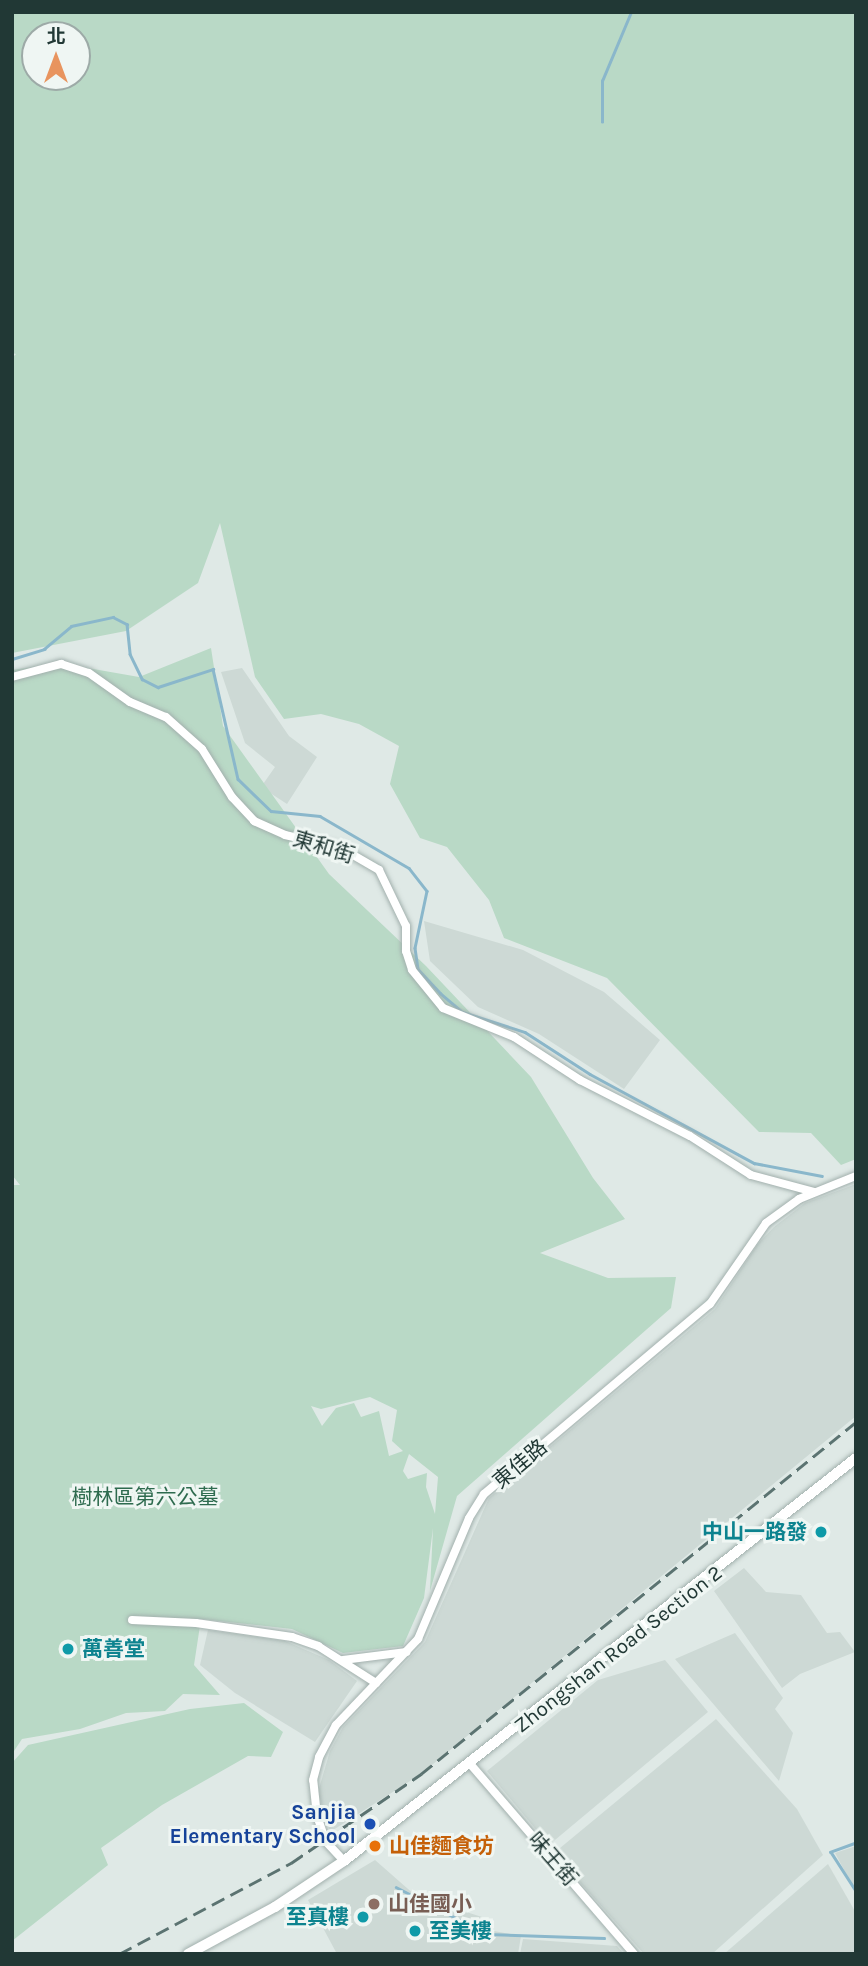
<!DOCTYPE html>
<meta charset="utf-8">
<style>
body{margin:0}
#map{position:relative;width:868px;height:1966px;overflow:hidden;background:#dfe9e6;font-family:Karla,"Noto Sans TC",sans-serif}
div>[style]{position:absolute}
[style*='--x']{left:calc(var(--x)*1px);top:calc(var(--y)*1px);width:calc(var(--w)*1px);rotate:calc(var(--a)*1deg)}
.built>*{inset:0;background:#cdd9d5}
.green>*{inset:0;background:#b9d9c6}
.stream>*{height:2.5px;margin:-1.25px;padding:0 1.25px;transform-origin:1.25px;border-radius:1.25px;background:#8ab7cb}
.roads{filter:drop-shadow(0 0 2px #a2b0ad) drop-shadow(0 0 2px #a2b0ad)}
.street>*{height:8px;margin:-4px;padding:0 4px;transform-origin:4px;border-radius:4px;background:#fff}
.secondary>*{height:10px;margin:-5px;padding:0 5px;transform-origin:5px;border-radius:5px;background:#fff}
.rail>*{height:2.5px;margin-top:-1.25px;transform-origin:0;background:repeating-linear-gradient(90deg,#5b7371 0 14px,transparent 0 21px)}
.dots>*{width:19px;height:19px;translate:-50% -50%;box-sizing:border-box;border:4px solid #eff6f3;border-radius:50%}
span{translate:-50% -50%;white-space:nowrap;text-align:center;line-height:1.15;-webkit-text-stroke:6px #eff6f3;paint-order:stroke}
.street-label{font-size:21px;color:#213835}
.park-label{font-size:21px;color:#2e6b4f}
.culture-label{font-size:21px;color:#0d838f;font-weight:700}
.right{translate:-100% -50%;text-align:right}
.left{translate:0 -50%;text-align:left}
.transit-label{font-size:21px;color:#164399;font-weight:700}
.food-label{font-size:21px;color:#c56008;font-weight:700}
.education-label{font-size:21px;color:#785e54;font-weight:700}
.frame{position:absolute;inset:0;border:14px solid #213835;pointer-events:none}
.north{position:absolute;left:21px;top:21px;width:70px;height:70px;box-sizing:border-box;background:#eff6f3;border:2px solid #9daaa7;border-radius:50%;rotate:0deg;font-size:19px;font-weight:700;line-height:28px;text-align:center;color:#213835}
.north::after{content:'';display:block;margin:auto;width:24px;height:32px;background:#e8945e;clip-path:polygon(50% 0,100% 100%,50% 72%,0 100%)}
</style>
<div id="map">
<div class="built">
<div style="clip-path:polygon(242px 668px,289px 736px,317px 757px,287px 804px,261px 787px,275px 767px,245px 743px,221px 672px)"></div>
<div style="clip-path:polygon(424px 921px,523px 950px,604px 992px,660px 1040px,624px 1089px,539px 1034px,478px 1007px,430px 961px)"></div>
<div style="clip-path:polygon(856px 1184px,856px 1416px,421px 1774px,330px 1832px,318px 1792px,330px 1751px,343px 1727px,425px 1642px,489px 1498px,715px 1309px,757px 1245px,774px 1227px,805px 1203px)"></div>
<div style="clip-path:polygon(744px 1568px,766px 1592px,801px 1595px,827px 1633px,840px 1632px,855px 1652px,800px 1674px,782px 1688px,714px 1591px)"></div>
<div style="clip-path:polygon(208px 1630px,285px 1641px,329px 1660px,357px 1681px,315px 1742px,235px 1693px,200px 1665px)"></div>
<div style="clip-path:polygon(735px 1633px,783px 1698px,775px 1709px,793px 1733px,779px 1781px,675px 1659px)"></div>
<div style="clip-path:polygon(665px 1660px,708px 1712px,549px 1845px,487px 1771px,598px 1680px)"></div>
<div style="clip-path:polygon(716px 1719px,797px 1809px,823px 1855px,712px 1954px,644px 1954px,554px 1853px)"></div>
<div style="clip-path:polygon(856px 1846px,856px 1892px,835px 1853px)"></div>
<div style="clip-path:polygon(375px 1860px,416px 1896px,482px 1917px,483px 1929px,521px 1936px,518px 1954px,337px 1954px,308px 1900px)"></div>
<div style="clip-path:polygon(828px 1864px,856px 1913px,856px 1954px,724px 1954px)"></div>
<div style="clip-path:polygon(523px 1939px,617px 1946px,624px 1954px,520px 1954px)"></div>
</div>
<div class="green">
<div style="clip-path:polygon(evenodd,12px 12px,856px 12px,856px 1159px,841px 1165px,811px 1133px,759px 1132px,607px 978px,504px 938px,489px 900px,447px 847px,420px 838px,390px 784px,399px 746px,359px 724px,321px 714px,284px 719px,255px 677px,220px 523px,198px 583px,126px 631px,12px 653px,12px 358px,16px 354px,12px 353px,12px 12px,35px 35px,77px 35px,77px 77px,35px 77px,35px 35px)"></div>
<div style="clip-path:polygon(evenodd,211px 648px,223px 726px,329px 874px,426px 966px,531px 1077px,593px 1178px,625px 1219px,540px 1253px,608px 1278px,676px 1277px,671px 1308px,457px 1496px,430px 1591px,433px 1528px,424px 1598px,403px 1646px,343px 1653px,292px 1629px,201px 1619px,194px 1665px,220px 1695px,183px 1694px,165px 1711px,126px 1713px,80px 1729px,22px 1739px,12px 1754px,12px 1185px,20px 1185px,12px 1175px,12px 670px,59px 663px,139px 677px,211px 648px,370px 1397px,397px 1410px,392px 1441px,403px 1451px,389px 1456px,379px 1411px,361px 1417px,354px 1403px,336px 1408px,322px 1426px,311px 1406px,321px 1409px,370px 1397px,211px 648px,409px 1454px,438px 1477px,435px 1514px,426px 1487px,427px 1473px,408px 1479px,403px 1471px,409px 1454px)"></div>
<div style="clip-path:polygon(244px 1703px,283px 1732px,271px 1757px,248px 1756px,162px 1805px,101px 1848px,108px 1865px,12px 1941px,12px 1763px,28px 1745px,190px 1709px)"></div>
</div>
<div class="stream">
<div style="--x:602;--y:122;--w:41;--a:-90"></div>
<div style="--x:602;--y:81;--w:75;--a:-67.2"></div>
<div style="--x:12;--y:659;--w:34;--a:-17"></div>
<div style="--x:44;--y:649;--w:35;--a:-40"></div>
<div style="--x:71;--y:626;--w:43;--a:-12.1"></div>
<div style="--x:113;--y:617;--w:16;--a:27"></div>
<div style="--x:127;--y:624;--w:30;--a:84"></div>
<div style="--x:130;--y:654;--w:28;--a:64"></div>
<div style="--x:142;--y:679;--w:18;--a:27"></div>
<div style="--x:158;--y:687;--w:58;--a:-18.1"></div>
<div style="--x:213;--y:669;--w:113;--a:77.2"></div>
<div style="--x:238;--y:779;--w:46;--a:44.1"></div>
<div style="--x:271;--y:811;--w:49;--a:5.8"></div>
<div style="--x:320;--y:816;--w:103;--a:30.3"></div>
<div style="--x:409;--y:868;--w:29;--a:52"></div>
<div style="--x:427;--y:891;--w:58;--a:101.9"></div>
<div style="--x:415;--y:948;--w:21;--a:82"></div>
<div style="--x:418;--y:969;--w:33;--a:47"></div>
<div style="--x:440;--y:993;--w:30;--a:40"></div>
<div style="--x:463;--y:1012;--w:65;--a:17.9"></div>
<div style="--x:525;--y:1032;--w:77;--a:32.9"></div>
<div style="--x:590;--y:1074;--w:187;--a:28.5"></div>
<div style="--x:754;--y:1163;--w:69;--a:10.8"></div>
<div style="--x:856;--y:1843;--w:27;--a:160"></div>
<div style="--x:831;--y:1852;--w:46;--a:57.3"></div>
<div style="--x:396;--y:1887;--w:102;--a:27.3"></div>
<div style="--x:487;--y:1934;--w:117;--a:2"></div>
</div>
<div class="roads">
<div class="street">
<div style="--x:12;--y:677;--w:51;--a:-14.9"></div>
<div style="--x:61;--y:664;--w:29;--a:18"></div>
<div style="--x:89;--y:673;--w:50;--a:35.3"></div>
<div style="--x:130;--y:702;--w:39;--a:23"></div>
<div style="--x:166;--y:717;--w:48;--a:41.6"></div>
<div style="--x:202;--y:749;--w:57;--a:58"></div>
<div style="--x:232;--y:797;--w:33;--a:47"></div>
<div style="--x:254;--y:821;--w:34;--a:24"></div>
<div style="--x:285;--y:835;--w:57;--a:13.1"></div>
<div style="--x:341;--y:848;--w:44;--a:30.1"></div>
<div style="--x:379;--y:870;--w:62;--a:64.3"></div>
<div style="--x:406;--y:926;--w:25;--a:90"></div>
<div style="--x:406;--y:951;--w:20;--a:72"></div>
<div style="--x:412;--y:970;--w:49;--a:50.8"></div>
<div style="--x:443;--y:1008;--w:77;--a:22.2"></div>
<div style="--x:514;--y:1037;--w:79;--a:33.1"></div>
<div style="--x:580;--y:1080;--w:123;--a:27"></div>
<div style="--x:690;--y:1136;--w:72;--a:32.6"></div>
<div style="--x:751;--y:1175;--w:65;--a:15.1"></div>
<div style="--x:132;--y:1620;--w:64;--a:2.7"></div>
<div style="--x:196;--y:1623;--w:97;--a:8.3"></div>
<div style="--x:292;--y:1637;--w:28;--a:19"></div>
<div style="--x:318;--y:1646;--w:69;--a:32.5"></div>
<div style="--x:343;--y:1660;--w:64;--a:-7.1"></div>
<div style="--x:471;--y:1765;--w:250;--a:49.2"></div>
<div style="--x:344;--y:1861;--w:26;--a:-133"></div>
<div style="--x:326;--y:1842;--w:28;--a:-109"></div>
<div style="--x:317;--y:1816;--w:36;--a:-96"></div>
<div style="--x:313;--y:1780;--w:24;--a:-75"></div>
<div style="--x:319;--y:1757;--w:36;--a:-62"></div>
<div style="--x:336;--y:1725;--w:119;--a:-46.4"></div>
<div style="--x:418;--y:1639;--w:131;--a:-67.1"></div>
<div style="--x:469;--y:1518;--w:28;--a:-58"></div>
<div style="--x:484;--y:1494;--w:295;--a:-40.1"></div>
<div style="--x:710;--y:1304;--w:98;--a:-55.3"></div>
<div style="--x:766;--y:1223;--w:41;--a:-36"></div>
<div style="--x:799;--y:1199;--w:61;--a:-22"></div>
</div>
<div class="secondary">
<div style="--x:188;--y:1954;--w:99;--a:-28.4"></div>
<div style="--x:275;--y:1907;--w:83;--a:-33.7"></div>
<div style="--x:344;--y:1861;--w:652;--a:-38.21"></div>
</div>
</div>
<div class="rail">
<div style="--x:119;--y:1954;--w:195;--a:-27.9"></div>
<div style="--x:291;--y:1863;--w:158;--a:-34.4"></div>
<div style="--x:421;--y:1774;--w:560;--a:-38.98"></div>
</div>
<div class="dots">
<div style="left:821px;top:1532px;background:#0f9aa8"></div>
<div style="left:68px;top:1649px;background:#0f9aa8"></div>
<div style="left:370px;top:1824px;background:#1a4fb4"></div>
<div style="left:375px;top:1846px;background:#e8710a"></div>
<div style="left:374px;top:1904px;background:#8d6e63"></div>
<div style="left:363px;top:1917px;background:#0f9aa8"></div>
<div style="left:415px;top:1931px;background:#0f9aa8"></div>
</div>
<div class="street-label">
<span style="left:324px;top:847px;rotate:17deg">東和街</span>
<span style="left:520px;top:1464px;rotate:-40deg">東佳路</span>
<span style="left:618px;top:1649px;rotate:-38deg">Zhongshan Road Section 2</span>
<span style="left:553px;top:1859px;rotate:49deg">味王街</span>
</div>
<div class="park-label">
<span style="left:145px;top:1497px">樹林區第六公墓</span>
</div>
<div class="culture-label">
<span class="right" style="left:807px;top:1532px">中山一路發</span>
<span class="left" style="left:82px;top:1649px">萬善堂</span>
<span class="right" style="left:349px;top:1917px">至真樓</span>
<span class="left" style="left:429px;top:1931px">至美樓</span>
</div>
<div class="transit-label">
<span class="right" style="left:356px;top:1824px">Sanjia<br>Elementary School</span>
</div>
<div class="food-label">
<span class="left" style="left:389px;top:1846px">山佳麵食坊</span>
</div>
<div class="education-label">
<span class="left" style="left:388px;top:1904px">山佳國小</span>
</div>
<div class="frame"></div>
<div class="north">北</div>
</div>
